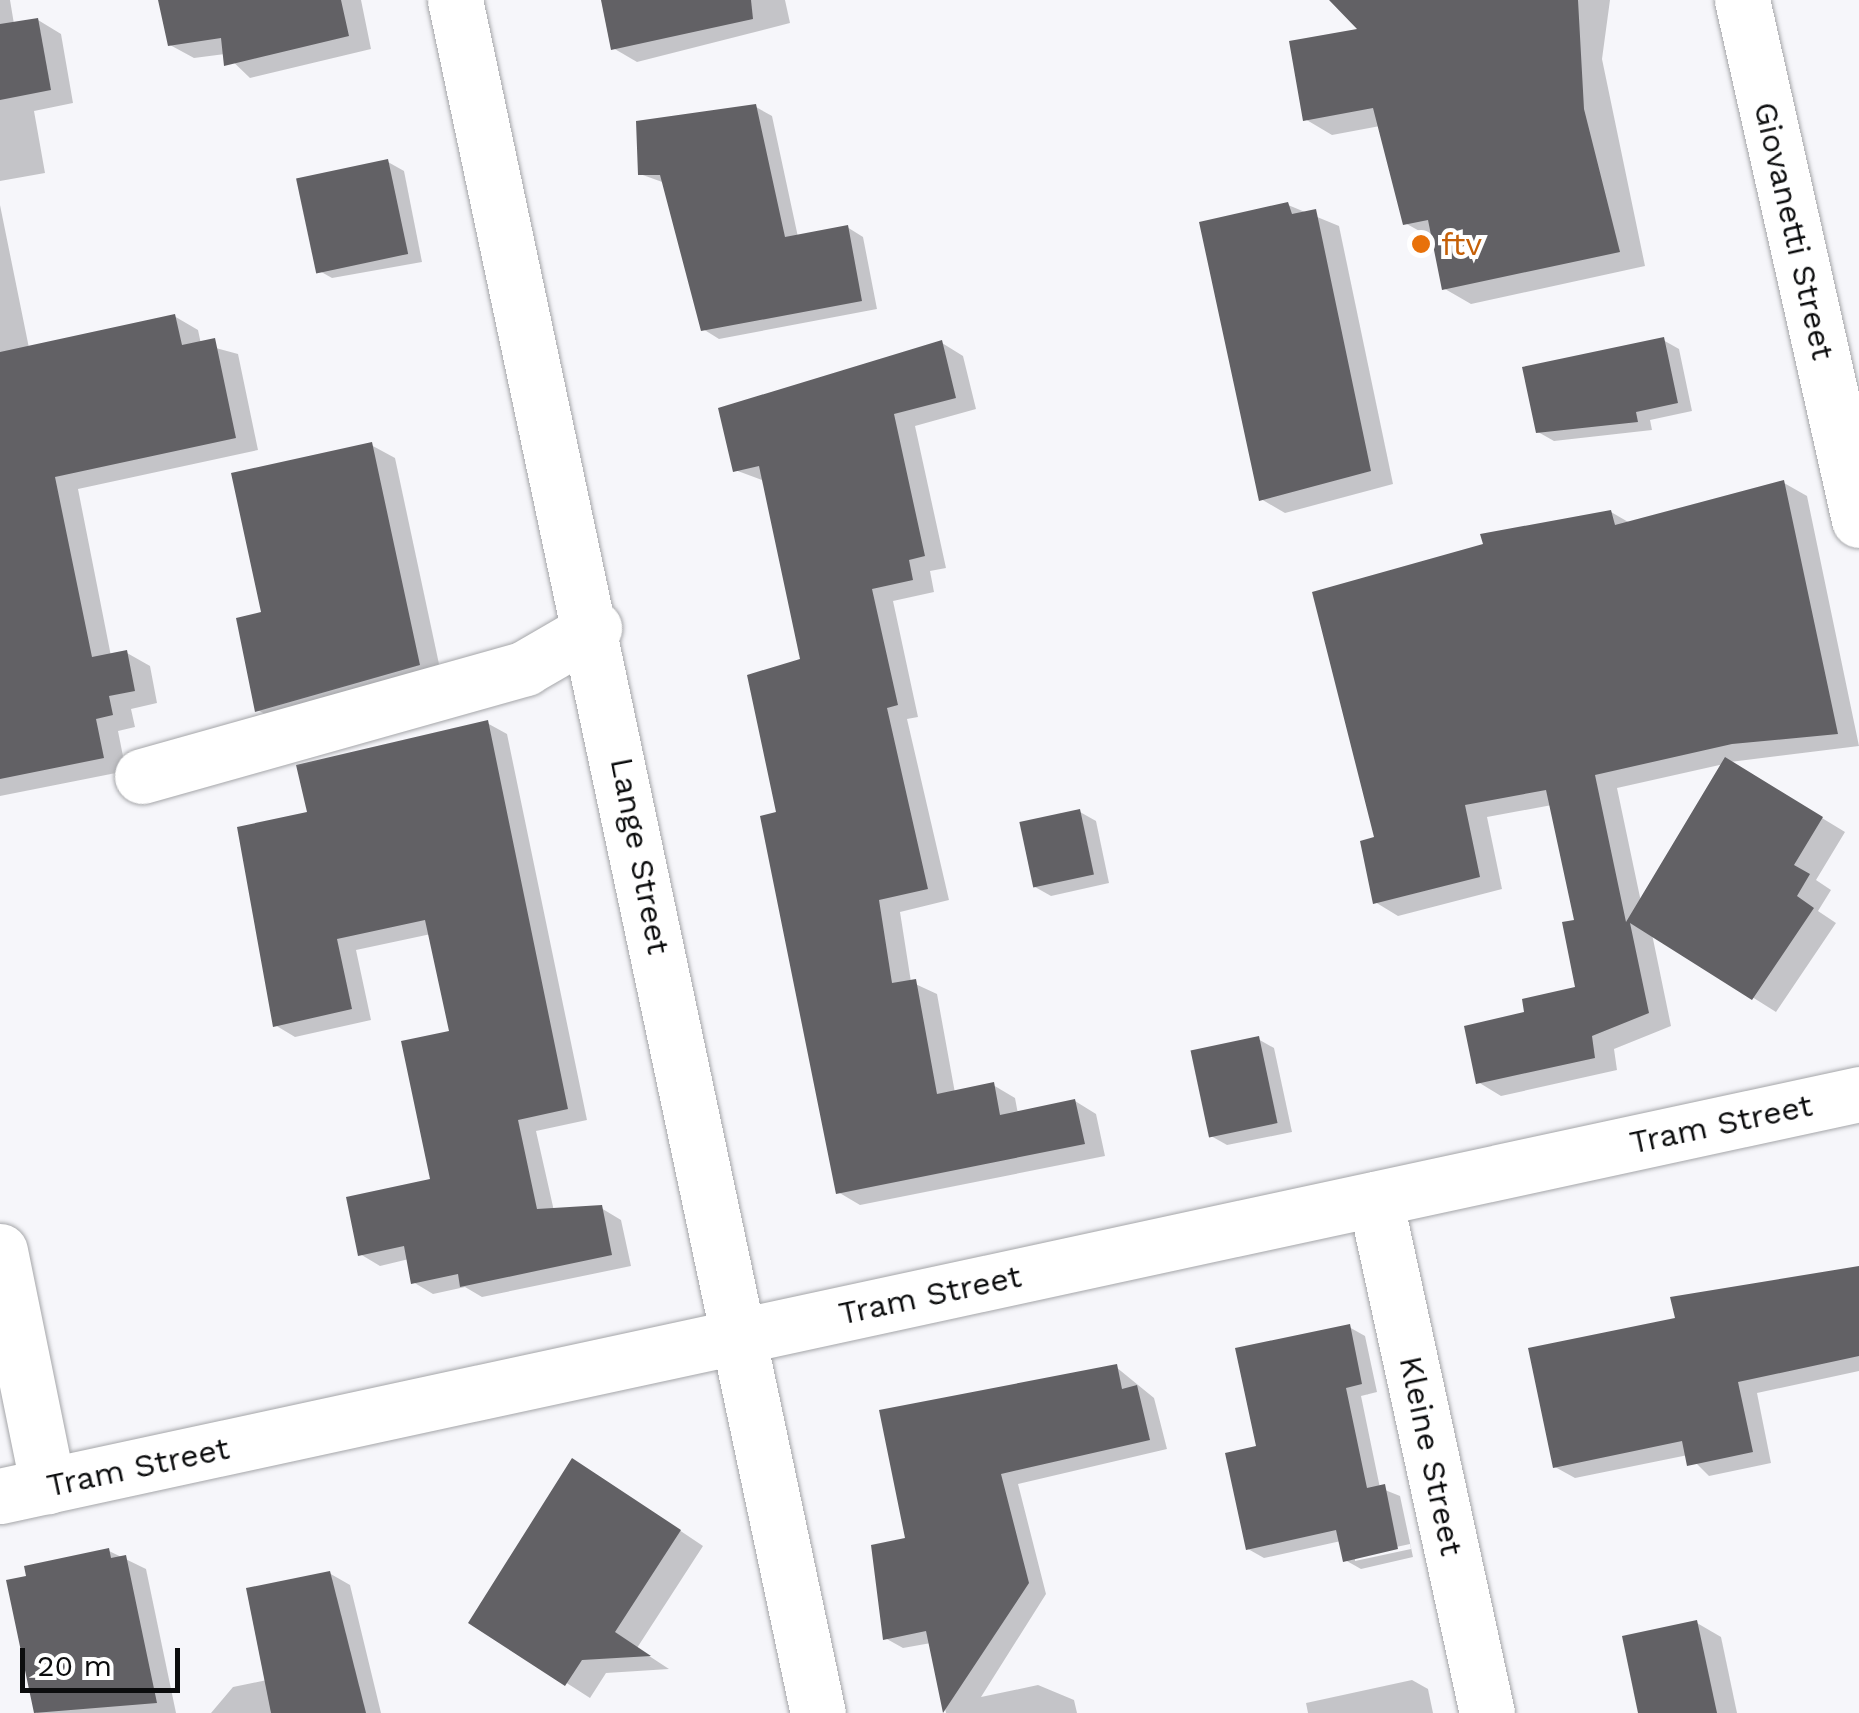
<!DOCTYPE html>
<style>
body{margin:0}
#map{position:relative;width:1859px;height:1713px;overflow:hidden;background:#f6f6fa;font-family:"Work Sans",sans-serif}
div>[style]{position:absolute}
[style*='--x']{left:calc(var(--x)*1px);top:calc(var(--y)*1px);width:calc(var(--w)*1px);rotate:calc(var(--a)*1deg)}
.shadow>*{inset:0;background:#0003}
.building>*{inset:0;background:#626165;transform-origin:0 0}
.roads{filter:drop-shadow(0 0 2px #a5a6a9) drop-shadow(0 0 2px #a5a6a9)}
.minor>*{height:55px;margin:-27.5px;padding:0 27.5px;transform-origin:27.5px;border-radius:27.5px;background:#fff}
.dots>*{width:28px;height:28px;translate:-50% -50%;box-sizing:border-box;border:5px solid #fff;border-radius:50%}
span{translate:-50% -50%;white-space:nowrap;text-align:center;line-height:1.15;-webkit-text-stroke:8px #fff;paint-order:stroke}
.street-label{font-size:32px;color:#0c0d0e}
.food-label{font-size:32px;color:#c56008}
.left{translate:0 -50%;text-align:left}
.scale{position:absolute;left:20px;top:1648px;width:160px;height:45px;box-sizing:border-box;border:5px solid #0c0d0e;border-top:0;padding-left:12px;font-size:30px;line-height:35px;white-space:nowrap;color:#0c0d0e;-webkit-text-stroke:8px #fff;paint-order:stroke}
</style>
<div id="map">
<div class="shadow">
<div style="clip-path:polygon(0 0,10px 0,14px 24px,38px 20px,61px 34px,73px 103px,34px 111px,45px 173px,0 181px)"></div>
<div style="clip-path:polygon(160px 0,361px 0,371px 49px,250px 78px,225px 54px,194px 58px,170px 45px)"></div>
<div style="clip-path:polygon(603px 0,785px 0,790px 23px,637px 62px,613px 48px)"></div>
<div style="clip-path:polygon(1342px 0,1610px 0,1602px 59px,1645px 266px,1471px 304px,1445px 289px,1432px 238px,1405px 223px,1380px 126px,1332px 135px,1305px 119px,1380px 27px)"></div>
<div style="clip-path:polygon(756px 107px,772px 116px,798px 237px,847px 227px,863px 237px,877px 309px,719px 339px,703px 329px,665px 183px,640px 174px)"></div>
<div style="clip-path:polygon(388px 162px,404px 171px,422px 262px,332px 278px,316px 269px)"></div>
<div style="clip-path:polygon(0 205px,29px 348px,174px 316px,198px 330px,201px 344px,238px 354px,258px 450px,78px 489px,111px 656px,127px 653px,150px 666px,157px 703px,131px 709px,135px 727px,118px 731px,126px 771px,0 796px)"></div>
<div style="clip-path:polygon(1288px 205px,1339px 226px,1393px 484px,1285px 513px,1261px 499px)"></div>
<div style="clip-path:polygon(1663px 340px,1679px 349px,1692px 411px,1650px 420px,1652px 430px,1554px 441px,1538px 432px)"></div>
<div style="clip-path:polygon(942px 343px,963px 356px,976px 409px,915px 426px,946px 568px,930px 571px,934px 592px,893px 601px,918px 717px,907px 719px,949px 900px,900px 912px,911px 982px,937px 994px,955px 1093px,993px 1085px,1015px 1098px,1018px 1114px,1075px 1101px,1096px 1114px,1105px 1156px,860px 1205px,838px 1192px,779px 814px,803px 661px,765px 481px,735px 470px)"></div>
<div style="clip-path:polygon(371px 445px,395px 458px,442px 678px,281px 724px,258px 710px,264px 614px)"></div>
<div style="clip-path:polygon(evenodd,1784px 483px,1807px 496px,1859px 746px,1730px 762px,1845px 832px,1816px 880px,1831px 890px,1818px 911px,1836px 923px,1776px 1012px,1652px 934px,1671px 1026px,1614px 1049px,1617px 1070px,1501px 1096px,1478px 1082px,1527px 1014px,1578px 989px,1577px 922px,1552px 805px,1487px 817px,1502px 889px,1398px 916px,1375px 902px,1377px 839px,1611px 512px,1630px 523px,1784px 483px,1724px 764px,1641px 902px,1617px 788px,1724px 764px)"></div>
<div style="clip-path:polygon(487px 723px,507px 734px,587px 1120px,536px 1131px,554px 1211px,601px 1208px,621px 1220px,631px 1266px,482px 1297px,465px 1287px,433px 1294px,413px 1282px,409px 1259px,380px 1266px,360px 1254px,433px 1181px,452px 1033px,431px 934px,356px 950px,371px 1020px,295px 1037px,275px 1025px,310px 814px)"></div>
<div style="clip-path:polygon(1080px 812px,1096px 821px,1109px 883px,1051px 896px,1035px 887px)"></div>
<div style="clip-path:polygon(1258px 1039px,1274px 1048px,1292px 1132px,1227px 1145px,1211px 1136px)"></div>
<div style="clip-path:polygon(1859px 1269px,1859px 1371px,1757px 1393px,1771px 1463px,1709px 1476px,1688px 1455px,1575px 1478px,1555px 1467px,1678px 1319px)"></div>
<div style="clip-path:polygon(evenodd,1349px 1327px,1365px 1336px,1377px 1392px,1361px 1396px,1380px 1488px,1400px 1496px,1413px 1557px,1361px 1569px,1345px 1560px,1341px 1541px,1264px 1558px,1248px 1549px,1349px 1327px,1410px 1544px,1411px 1549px,1355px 1561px,1355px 1556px,1410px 1544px)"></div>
<div style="clip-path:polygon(1116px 1367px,1154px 1398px,1167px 1449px,1018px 1484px,1046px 1594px,981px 1697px,1038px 1685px,1074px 1700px,1077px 1713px,946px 1713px,931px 1643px,903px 1648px,885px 1638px,908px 1540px)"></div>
<div style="clip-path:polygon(597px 1475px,703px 1546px,637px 1648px,669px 1669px,606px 1673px,590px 1698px,472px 1622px)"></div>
<div style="clip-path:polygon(109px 1551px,146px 1569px,176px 1713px,37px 1713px,9px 1582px)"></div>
<div style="clip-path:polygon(329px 1573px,350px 1585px,381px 1713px,211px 1713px,233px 1687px,267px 1680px)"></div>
<div style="clip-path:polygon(1697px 1623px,1721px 1637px,1737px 1713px,1641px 1713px)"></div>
<div style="clip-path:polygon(1412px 1680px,1428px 1689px,1433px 1713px,1308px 1713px,1306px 1703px)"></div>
</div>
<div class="building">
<div style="clip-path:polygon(158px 0,341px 0,349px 36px,224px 66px,221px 38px,168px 46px)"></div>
<div style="clip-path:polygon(601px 0,751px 0,753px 19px,611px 50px)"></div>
<div style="clip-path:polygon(1329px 0,1578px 0,1584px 109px,1620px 252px,1442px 290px,1428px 220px,1403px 225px,1373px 108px,1303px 121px,1289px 41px,1357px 29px)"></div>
<div style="clip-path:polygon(38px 18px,51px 90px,0 100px,0 24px)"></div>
<div style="clip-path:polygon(756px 104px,785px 237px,848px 225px,862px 301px,701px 331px,660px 175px,638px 175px,636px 121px)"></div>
<div style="left:388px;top:159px;width:97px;height:94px;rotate:78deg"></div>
<div style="clip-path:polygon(1288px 202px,1292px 214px,1316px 209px,1371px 471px,1259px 501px,1199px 222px)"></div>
<div style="clip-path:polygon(175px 314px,182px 345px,215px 338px,236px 438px,55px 477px,92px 657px,127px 650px,135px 691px,109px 696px,113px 715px,96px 719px,104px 758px,0 779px,0 352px)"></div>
<div style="clip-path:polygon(1664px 337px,1678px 403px,1636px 412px,1638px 422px,1536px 433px,1522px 367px)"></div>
<div style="clip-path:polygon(942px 340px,956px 398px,894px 414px,925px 556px,909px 560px,913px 580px,872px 589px,898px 705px,887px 708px,928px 889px,879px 900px,892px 983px,916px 979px,937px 1094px,994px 1082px,1000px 1115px,1075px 1099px,1085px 1144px,836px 1194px,760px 816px,776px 812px,747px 675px,800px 659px,759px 466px,733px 472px,718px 408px)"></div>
<div style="clip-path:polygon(372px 442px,420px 665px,255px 712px,236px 618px,261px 612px,231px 473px)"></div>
<div style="clip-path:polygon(1784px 480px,1838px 734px,1732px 744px,1595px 775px,1626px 922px,1725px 757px,1823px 817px,1794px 865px,1810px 874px,1797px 896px,1814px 908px,1752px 1000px,1630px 923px,1649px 1013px,1592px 1036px,1595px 1058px,1476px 1084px,1464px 1026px,1524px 1012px,1522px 999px,1575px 987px,1562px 922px,1574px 920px,1546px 790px,1465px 805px,1480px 877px,1373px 904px,1360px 841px,1374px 837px,1312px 592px,1483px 544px,1480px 534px,1611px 510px,1615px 525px)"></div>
<div style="clip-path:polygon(488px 720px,568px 1109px,518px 1120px,537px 1209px,602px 1205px,612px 1255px,460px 1287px,458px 1274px,411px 1284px,404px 1246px,358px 1256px,346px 1197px,430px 1179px,401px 1041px,449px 1031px,425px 920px,337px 939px,352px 1009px,273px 1027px,237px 827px,307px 812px,296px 765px)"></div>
<div style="left:1080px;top:809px;width:67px;height:62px;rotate:78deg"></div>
<div style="left:1259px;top:1036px;width:89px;height:70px;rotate:78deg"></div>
<div style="clip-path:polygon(1859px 1266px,1859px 1356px,1738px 1382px,1753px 1452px,1687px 1466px,1682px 1441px,1553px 1468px,1528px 1348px,1675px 1318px,1670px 1297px)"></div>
<div style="clip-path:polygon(1350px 1324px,1362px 1384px,1346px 1388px,1367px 1488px,1385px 1484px,1398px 1549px,1343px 1562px,1336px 1530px,1246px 1550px,1225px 1453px,1256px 1446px,1235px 1348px)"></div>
<div style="clip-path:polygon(1117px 1364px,1122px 1389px,1137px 1385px,1150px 1440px,1001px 1474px,1029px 1583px,943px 1713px,926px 1631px,883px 1640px,871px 1545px,905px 1538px,879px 1410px)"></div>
<div style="clip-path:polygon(572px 1458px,681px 1530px,615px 1632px,651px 1656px,582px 1660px,565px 1686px,468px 1623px)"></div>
<div style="clip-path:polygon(109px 1548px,111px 1558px,126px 1555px,157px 1703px,34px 1713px,6px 1580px,26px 1576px,24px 1566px)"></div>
<div style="clip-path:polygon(330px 1571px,366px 1713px,271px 1713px,246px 1588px)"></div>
<div style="clip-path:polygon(1697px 1620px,1717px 1713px,1638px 1713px,1622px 1636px)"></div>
</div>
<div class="roads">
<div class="minor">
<div style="--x:455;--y:0;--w:1751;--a:78.04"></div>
<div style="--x:1742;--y:0;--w:533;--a:77.32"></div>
<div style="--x:142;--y:776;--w:398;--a:-15.7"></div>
<div style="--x:525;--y:668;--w:80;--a:-30.1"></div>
<div style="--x:1375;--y:1199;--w:526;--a:77.71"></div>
<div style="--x:0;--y:1251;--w:240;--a:78.5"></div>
<div style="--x:0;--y:1496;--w:1902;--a:-12.2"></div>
</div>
</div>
<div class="dots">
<div style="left:1421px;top:244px;background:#e8710a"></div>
</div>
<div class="street-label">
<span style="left:1794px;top:231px;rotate:77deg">Giovanetti Street</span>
<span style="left:640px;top:856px;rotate:79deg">Lange Street</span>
<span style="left:1721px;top:1124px;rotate:-12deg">Tram Street</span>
<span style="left:930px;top:1295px;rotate:-12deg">Tram Street</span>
<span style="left:1431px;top:1456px;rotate:78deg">Kleine Street</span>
<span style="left:138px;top:1467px;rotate:-12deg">Tram Street</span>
</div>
<div class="food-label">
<span class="left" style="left:1441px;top:244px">ftv</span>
</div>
<div class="scale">20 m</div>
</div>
